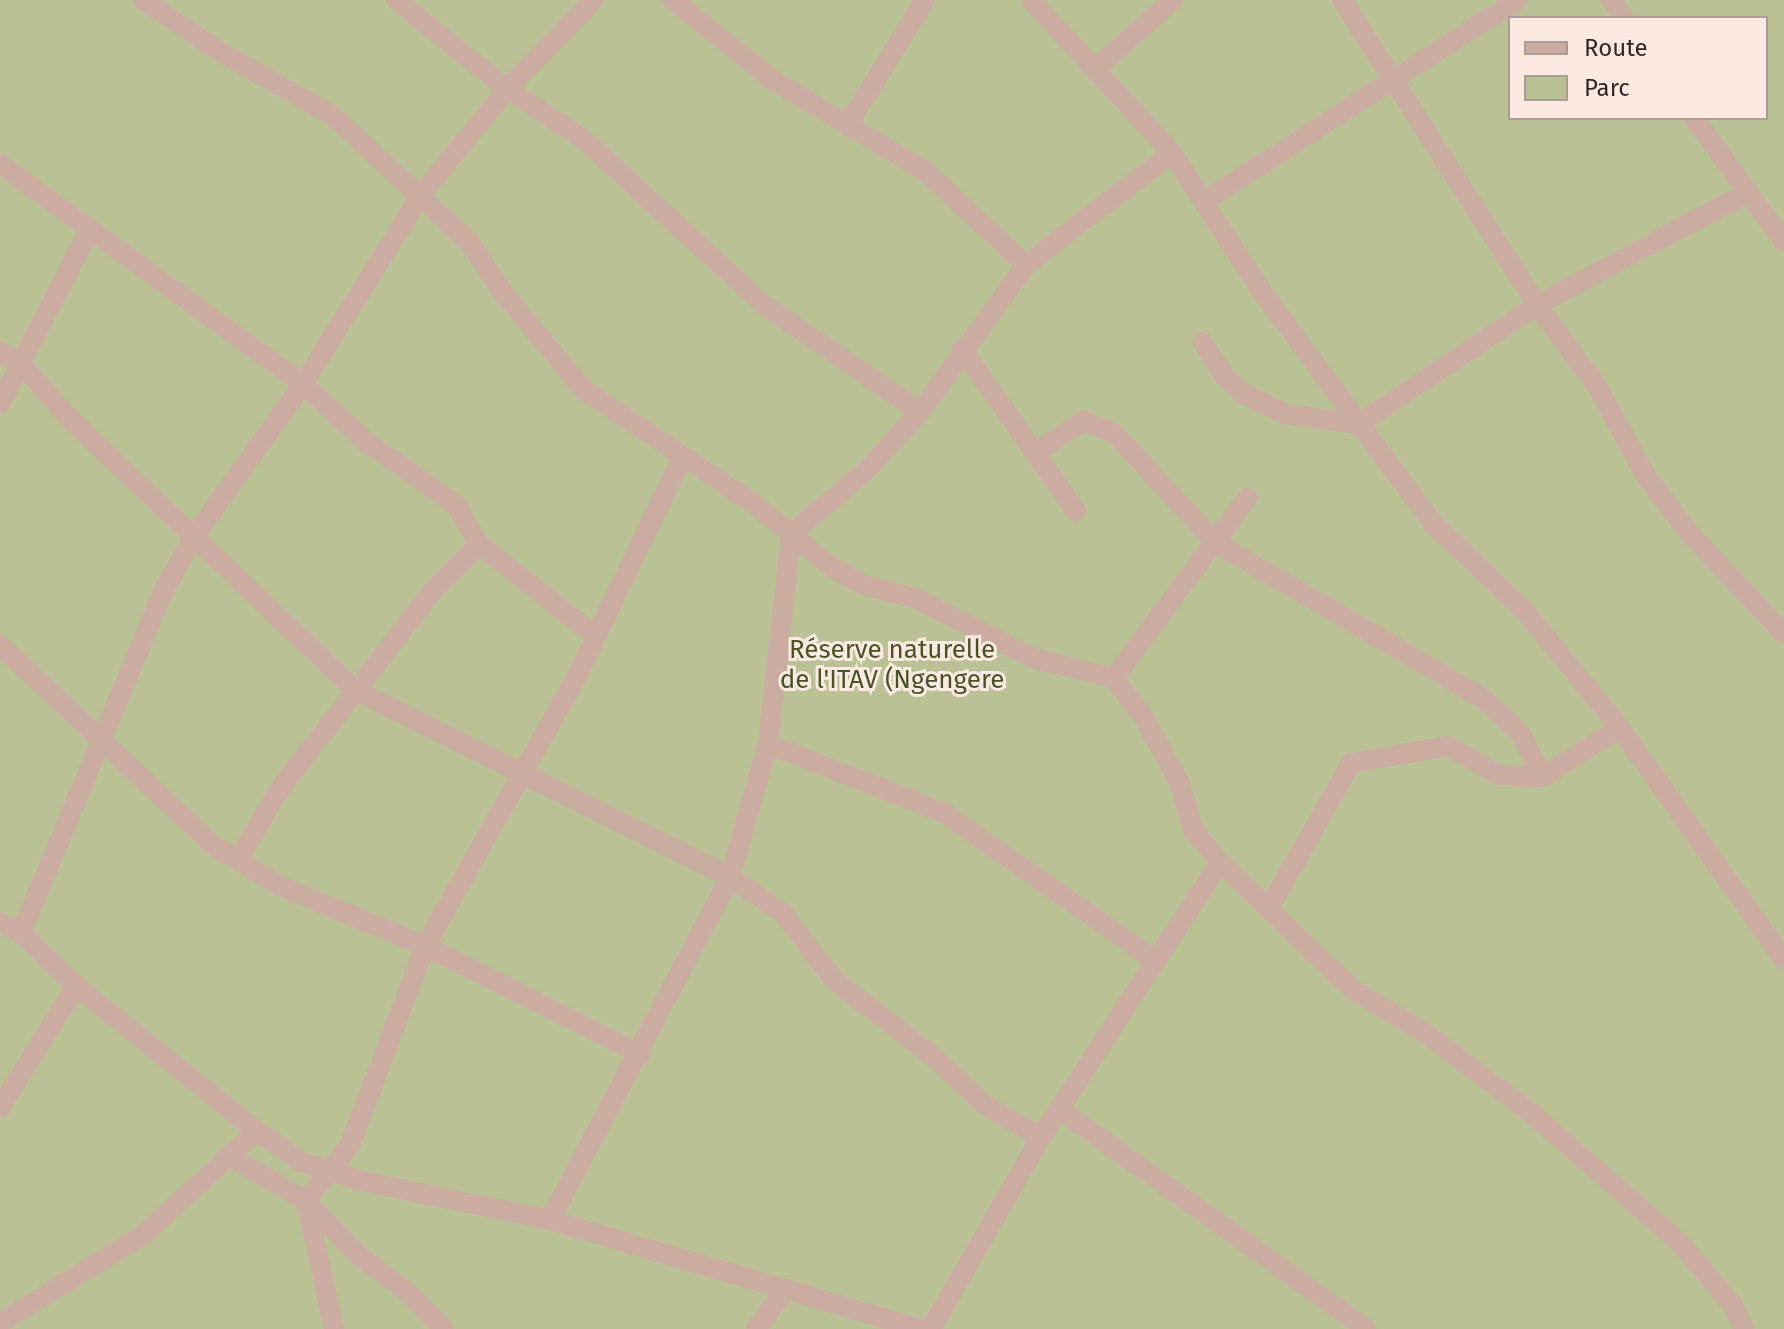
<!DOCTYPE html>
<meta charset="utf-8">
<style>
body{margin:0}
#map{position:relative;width:1784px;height:1329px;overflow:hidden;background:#f2dfd5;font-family:"Fira Sans",sans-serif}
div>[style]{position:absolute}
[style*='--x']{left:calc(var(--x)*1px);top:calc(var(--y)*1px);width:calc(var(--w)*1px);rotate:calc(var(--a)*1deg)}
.green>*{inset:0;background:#bac194}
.minor>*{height:20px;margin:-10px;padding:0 10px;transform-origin:10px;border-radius:10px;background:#caaca1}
.tertiary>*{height:20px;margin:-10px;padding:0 10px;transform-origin:10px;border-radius:10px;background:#caaca1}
span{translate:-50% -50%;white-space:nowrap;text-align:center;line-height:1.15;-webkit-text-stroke:6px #faeae1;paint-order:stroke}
.park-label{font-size:26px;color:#4b5326}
.legend{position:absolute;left:1508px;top:16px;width:260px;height:104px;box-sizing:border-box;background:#faeae1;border:2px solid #ab9c95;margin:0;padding:10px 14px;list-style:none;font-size:24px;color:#342624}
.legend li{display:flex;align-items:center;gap:16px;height:40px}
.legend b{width:40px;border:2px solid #ab9c95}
</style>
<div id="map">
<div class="green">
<div style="clip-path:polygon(evenodd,0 0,1784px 0,1784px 1329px,0 1329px,0 0,1510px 18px,1766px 18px,1766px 118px,1510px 118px,1510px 18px)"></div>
</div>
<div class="minor">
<div style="--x:143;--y:0;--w:95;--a:33.9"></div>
<div style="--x:222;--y:53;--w:126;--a:29.4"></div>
<div style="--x:332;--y:115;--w:188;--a:42.8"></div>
<div style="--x:470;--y:243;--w:55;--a:56.9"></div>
<div style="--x:500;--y:289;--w:130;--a:50.3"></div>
<div style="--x:583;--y:389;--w:206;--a:33.9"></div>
<div style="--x:754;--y:504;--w:103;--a:39.1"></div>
<div style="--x:834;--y:569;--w:36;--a:28"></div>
<div style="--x:866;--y:586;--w:50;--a:13.8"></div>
<div style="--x:915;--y:598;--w:131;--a:27.1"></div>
<div style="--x:1032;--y:658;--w:84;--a:13.7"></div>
<div style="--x:1114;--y:678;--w:50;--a:53.1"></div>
<div style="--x:1144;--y:718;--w:73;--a:61.3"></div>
<div style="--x:1179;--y:782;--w:51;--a:73"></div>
<div style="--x:1194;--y:831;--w:40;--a:50"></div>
<div style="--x:1220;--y:862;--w:185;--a:43.9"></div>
<div style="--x:1353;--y:990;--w:84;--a:30.8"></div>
<div style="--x:1425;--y:1033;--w:133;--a:37"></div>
<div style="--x:1531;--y:1113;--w:199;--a:41.1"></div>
<div style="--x:1681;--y:1244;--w:81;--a:50"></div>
<div style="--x:1733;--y:1306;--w:25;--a:64"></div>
<div style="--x:396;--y:0;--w:142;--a:38.7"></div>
<div style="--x:507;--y:89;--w:90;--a:33.2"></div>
<div style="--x:582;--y:138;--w:247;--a:42.5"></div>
<div style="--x:764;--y:305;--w:189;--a:34.4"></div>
<div style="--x:673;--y:0;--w:129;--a:38.7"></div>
<div style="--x:774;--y:81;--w:176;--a:30.8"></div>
<div style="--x:925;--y:171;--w:138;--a:42.9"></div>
<div style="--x:1031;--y:0;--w:208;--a:47.3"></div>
<div style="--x:1172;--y:153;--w:162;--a:57.1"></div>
<div style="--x:1260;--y:289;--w:292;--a:53.6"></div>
<div style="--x:1433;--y:524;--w:125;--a:43.4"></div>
<div style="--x:1524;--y:610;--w:152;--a:50.9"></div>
<div style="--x:1620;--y:728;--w:284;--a:54.7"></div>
<div style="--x:1342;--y:0;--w:362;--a:57.4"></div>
<div style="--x:1537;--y:305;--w:101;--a:53.5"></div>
<div style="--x:1597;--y:386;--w:105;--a:61.5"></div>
<div style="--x:1647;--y:478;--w:73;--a:52.2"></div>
<div style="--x:1692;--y:536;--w:134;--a:46.8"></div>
<div style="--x:1095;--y:69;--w:104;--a:-41.5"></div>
<div style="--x:847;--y:126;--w:148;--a:-58.2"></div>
<div style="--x:0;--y:164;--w:374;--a:36"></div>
<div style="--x:303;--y:384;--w:83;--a:42.6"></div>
<div style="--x:364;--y:440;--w:113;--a:35.2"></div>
<div style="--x:456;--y:505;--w:45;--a:59.5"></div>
<div style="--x:479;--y:544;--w:148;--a:38.4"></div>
<div style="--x:1206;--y:200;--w:370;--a:-32.7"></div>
<div style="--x:1202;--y:342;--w:42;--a:56.7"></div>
<div style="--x:1225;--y:377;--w:25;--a:42"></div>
<div style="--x:1244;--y:394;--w:46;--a:26"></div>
<div style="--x:1285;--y:414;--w:75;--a:7.7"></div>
<div style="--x:1359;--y:424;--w:214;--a:-33.8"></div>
<div style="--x:1537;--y:305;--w:238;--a:-28.1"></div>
<div style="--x:962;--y:349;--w:198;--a:54.9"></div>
<div style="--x:0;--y:352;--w:26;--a:31"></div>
<div style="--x:22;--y:365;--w:69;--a:48.5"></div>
<div style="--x:68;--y:417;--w:396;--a:43.6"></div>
<div style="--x:355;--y:690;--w:419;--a:26.5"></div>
<div style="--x:730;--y:877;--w:65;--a:34.4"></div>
<div style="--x:784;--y:914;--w:81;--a:53"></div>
<div style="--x:833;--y:979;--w:129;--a:37.8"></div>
<div style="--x:935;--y:1058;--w:70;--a:43.3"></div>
<div style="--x:986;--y:1106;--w:63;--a:29.4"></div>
<div style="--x:0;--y:404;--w:197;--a:-62.8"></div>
<div style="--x:1036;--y:452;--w:57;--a:-32.9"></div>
<div style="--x:1084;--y:421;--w:34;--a:23"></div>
<div style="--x:1115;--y:434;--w:149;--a:47.2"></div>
<div style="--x:1216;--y:543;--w:310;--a:30.2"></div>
<div style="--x:1484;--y:699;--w:51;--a:43.4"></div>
<div style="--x:1521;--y:734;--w:48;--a:64"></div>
<div style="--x:0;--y:645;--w:294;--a:43.2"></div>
<div style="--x:214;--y:846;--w:77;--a:31.2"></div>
<div style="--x:280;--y:886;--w:157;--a:22.5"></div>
<div style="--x:425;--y:946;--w:241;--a:26.7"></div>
<div style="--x:1114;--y:678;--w:224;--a:-53.5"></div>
<div style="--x:768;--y:744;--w:189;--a:21.4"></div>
<div style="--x:944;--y:813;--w:259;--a:34.9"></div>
<div style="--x:238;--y:860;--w:81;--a:-59.6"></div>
<div style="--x:279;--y:790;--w:255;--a:-52.3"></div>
<div style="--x:435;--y:588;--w:62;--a:-45"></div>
<div style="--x:1268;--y:910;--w:169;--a:-60.5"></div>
<div style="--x:1351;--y:763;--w:98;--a:-9.9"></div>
<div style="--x:1448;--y:746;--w:59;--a:29.6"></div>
<div style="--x:1499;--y:775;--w:43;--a:2.7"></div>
<div style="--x:1542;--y:777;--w:92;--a:-32.1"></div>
<div style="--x:0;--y:922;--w:24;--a:28"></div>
<div style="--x:21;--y:933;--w:76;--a:43.9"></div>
<div style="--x:76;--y:986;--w:232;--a:38.7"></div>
<div style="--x:257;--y:1131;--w:55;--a:34.6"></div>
<div style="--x:302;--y:1162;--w:63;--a:17.6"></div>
<div style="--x:362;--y:1181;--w:192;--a:11.7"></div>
<div style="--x:550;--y:1220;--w:387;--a:16.4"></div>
<div style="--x:21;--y:933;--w:372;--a:-67.4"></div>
<div style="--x:164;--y:590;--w:60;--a:-60.9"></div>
<div style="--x:193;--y:538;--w:189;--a:-54.5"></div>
<div style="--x:303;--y:384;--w:223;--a:-58"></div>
<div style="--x:421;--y:195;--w:136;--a:-50.9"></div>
<div style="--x:507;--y:89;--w:124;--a:-45.7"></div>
<div style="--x:0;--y:1108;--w:144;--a:-58.1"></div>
<div style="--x:1059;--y:1109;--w:378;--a:35.6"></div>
<div style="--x:229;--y:1156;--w:89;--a:30.3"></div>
<div style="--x:306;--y:1201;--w:74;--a:46.1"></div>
<div style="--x:357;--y:1254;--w:63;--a:37.2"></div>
<div style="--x:407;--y:1292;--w:52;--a:45"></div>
<div style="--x:550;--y:1220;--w:387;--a:-62.3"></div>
<div style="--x:730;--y:877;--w:138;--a:-74.1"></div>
<div style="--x:768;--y:744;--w:211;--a:-83.7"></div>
<div style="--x:791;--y:534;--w:98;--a:-40"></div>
<div style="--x:866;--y:471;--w:80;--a:-47.5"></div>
<div style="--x:920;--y:412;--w:181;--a:-54.2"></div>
<div style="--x:1026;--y:265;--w:184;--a:-37.5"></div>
<div style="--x:0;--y:1323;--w:168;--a:-31.6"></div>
<div style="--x:143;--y:1235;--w:154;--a:-42.4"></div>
<div style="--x:334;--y:1329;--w:131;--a:-102.3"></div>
<div style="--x:306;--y:1201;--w:71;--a:-51.8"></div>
<div style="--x:350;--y:1145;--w:213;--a:-69.3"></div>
<div style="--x:425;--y:946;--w:308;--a:-60.6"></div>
<div style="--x:576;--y:678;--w:244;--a:-64.3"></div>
<div style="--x:756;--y:1329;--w:51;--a:-52.2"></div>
<div style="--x:931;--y:1329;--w:221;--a:-60.2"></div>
<div style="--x:1041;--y:1137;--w:328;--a:-56.9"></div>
</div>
<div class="tertiary">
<div style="--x:1611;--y:0;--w:22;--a:54"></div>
<div style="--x:1694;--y:118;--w:153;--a:54"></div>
</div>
<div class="park-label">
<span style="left:892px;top:665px">Réserve naturelle<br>de l'ITAV (Ngengere</span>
</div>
<ul class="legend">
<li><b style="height:10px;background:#caaca1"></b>Route</li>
<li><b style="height:22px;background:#bac194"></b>Parc</li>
</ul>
</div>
